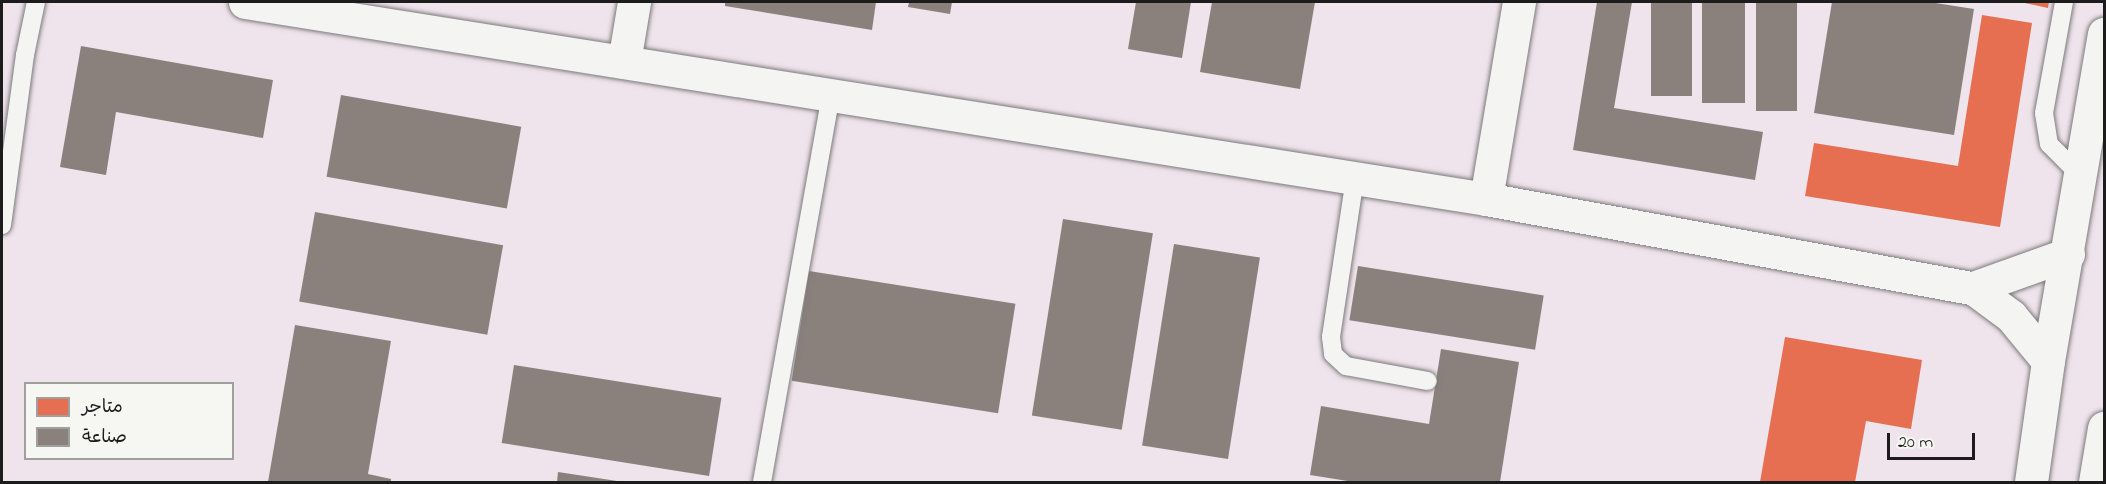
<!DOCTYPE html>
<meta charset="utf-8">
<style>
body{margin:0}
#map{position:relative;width:2106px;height:484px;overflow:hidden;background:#f0ecee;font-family:"Indie Flower","Playpen Sans Arabic",sans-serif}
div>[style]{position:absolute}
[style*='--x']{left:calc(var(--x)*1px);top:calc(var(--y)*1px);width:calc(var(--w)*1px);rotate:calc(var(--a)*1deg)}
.built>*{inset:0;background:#efe3ec}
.shops>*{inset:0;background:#e76f51}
.industry>*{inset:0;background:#8a817c;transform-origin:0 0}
.roads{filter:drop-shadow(0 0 2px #7b7a7a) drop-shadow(0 0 2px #7b7a7a)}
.service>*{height:18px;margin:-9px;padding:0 9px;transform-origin:9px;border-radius:9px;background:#f4f4f2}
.minor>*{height:33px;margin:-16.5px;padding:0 16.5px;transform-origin:16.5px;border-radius:16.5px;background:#f4f4f2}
.tertiary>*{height:33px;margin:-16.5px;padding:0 16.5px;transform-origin:16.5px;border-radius:16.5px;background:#f4f4f2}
span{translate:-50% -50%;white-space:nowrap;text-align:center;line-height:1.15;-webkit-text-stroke:6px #f6f6f2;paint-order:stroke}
.frame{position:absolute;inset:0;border:3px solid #1c1c1c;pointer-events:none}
.legend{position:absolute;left:24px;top:382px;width:210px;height:78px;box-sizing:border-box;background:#f6f6f2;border:2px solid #9f9f9c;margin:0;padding:8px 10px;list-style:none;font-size:18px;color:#1c1c1c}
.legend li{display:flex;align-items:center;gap:12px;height:30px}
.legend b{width:30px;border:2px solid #9f9f9c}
.scale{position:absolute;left:1887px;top:433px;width:88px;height:27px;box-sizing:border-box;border:3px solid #1c1c1c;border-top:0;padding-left:8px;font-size:18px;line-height:21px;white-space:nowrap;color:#1c1c1c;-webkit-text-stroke:4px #f6f6f2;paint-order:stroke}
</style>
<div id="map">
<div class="built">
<div style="clip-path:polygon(evenodd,2px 2px,2104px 2px,2104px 482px,2px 482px,2px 2px,26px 384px,232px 384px,232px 458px,26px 458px,26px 384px)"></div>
</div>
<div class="shops">
<div style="clip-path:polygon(2020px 2px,2049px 2px,2048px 8px)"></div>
<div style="clip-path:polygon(1982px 15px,2032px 23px,2000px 227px,1805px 196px,1814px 143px,1958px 166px)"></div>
<div style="clip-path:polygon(1785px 337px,1922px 360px,1911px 429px,1866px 421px,1855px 482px,1760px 482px)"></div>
</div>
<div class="industry">
<div style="clip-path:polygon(725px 2px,876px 2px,872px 30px,725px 6px)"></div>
<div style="clip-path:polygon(909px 2px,952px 2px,950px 14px,908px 7px)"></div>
<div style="clip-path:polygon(1136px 2px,1191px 2px,1182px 58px,1128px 49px)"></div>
<div style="clip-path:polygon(1212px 2px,1315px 2px,1300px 89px,1200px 72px)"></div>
<div style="clip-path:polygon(1597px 2px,1632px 2px,1614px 108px,1763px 132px,1755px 180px,1573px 150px)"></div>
<div style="left:1651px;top:2px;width:41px;height:94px"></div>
<div style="left:1702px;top:2px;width:43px;height:101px"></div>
<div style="left:1756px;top:2px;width:41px;height:109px"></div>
<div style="clip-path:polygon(1832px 2px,1929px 2px,1974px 9px,1954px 135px,1814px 113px)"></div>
<div style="clip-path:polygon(81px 46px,273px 80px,263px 138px,116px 112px,106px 175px,60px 167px)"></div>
<div style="left:341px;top:95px;width:183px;height:83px;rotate:10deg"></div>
<div style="left:315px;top:212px;width:191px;height:91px;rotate:10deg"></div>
<div style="left:1063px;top:219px;width:91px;height:199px;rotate:9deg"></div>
<div style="left:1174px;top:244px;width:87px;height:204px;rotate:9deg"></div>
<div style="left:1358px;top:266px;width:188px;height:55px;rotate:9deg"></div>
<div style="left:809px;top:271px;width:209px;height:111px;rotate:9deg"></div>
<div style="clip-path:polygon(295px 325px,391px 341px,368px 474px,391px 479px,391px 482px,268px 482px)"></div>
<div style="clip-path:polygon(1441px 349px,1519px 362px,1500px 482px,1354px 482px,1310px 475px,1321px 406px,1429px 424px)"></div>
<div style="left:514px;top:365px;width:210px;height:79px;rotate:9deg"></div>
<div style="clip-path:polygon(558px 472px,617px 481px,617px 482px,557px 482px)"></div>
</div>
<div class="roads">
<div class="service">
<div style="--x:2064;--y:2;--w:113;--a:100.2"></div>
<div style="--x:2044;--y:113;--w:31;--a:81"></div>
<div style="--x:2049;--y:144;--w:45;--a:45"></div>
<div style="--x:1355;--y:178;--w:161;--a:98.6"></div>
<div style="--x:1331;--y:337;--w:17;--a:83"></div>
<div style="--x:1333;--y:354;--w:18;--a:43"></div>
<div style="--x:1346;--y:366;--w:83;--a:10.4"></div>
<div style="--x:2;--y:225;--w:172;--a:-82.3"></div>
<div style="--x:25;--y:55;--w:54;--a:-78.3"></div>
<div style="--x:762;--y:482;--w:393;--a:-79.9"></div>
</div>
<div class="minor">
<div style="--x:245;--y:2;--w:1257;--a:9.02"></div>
<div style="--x:1486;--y:199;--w:495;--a:10.4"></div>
<div style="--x:1973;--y:288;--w:47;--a:36.4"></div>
<div style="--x:2011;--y:316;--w:58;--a:50.6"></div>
<div style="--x:624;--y:62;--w:61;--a:-80.5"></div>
<div style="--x:1486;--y:199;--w:200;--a:-80.5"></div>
<div style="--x:1973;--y:288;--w:101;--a:-19.7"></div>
</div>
<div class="tertiary">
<div style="--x:2031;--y:482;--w:122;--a:-82"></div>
<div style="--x:2048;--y:361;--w:332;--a:-80.3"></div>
<div style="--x:2095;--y:482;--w:55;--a:-80.5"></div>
</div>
</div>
<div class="frame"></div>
<ul class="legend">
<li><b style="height:16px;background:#e76f51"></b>متاجر</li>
<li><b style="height:16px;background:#8a817c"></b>صناعة</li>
</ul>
<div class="scale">20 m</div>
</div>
